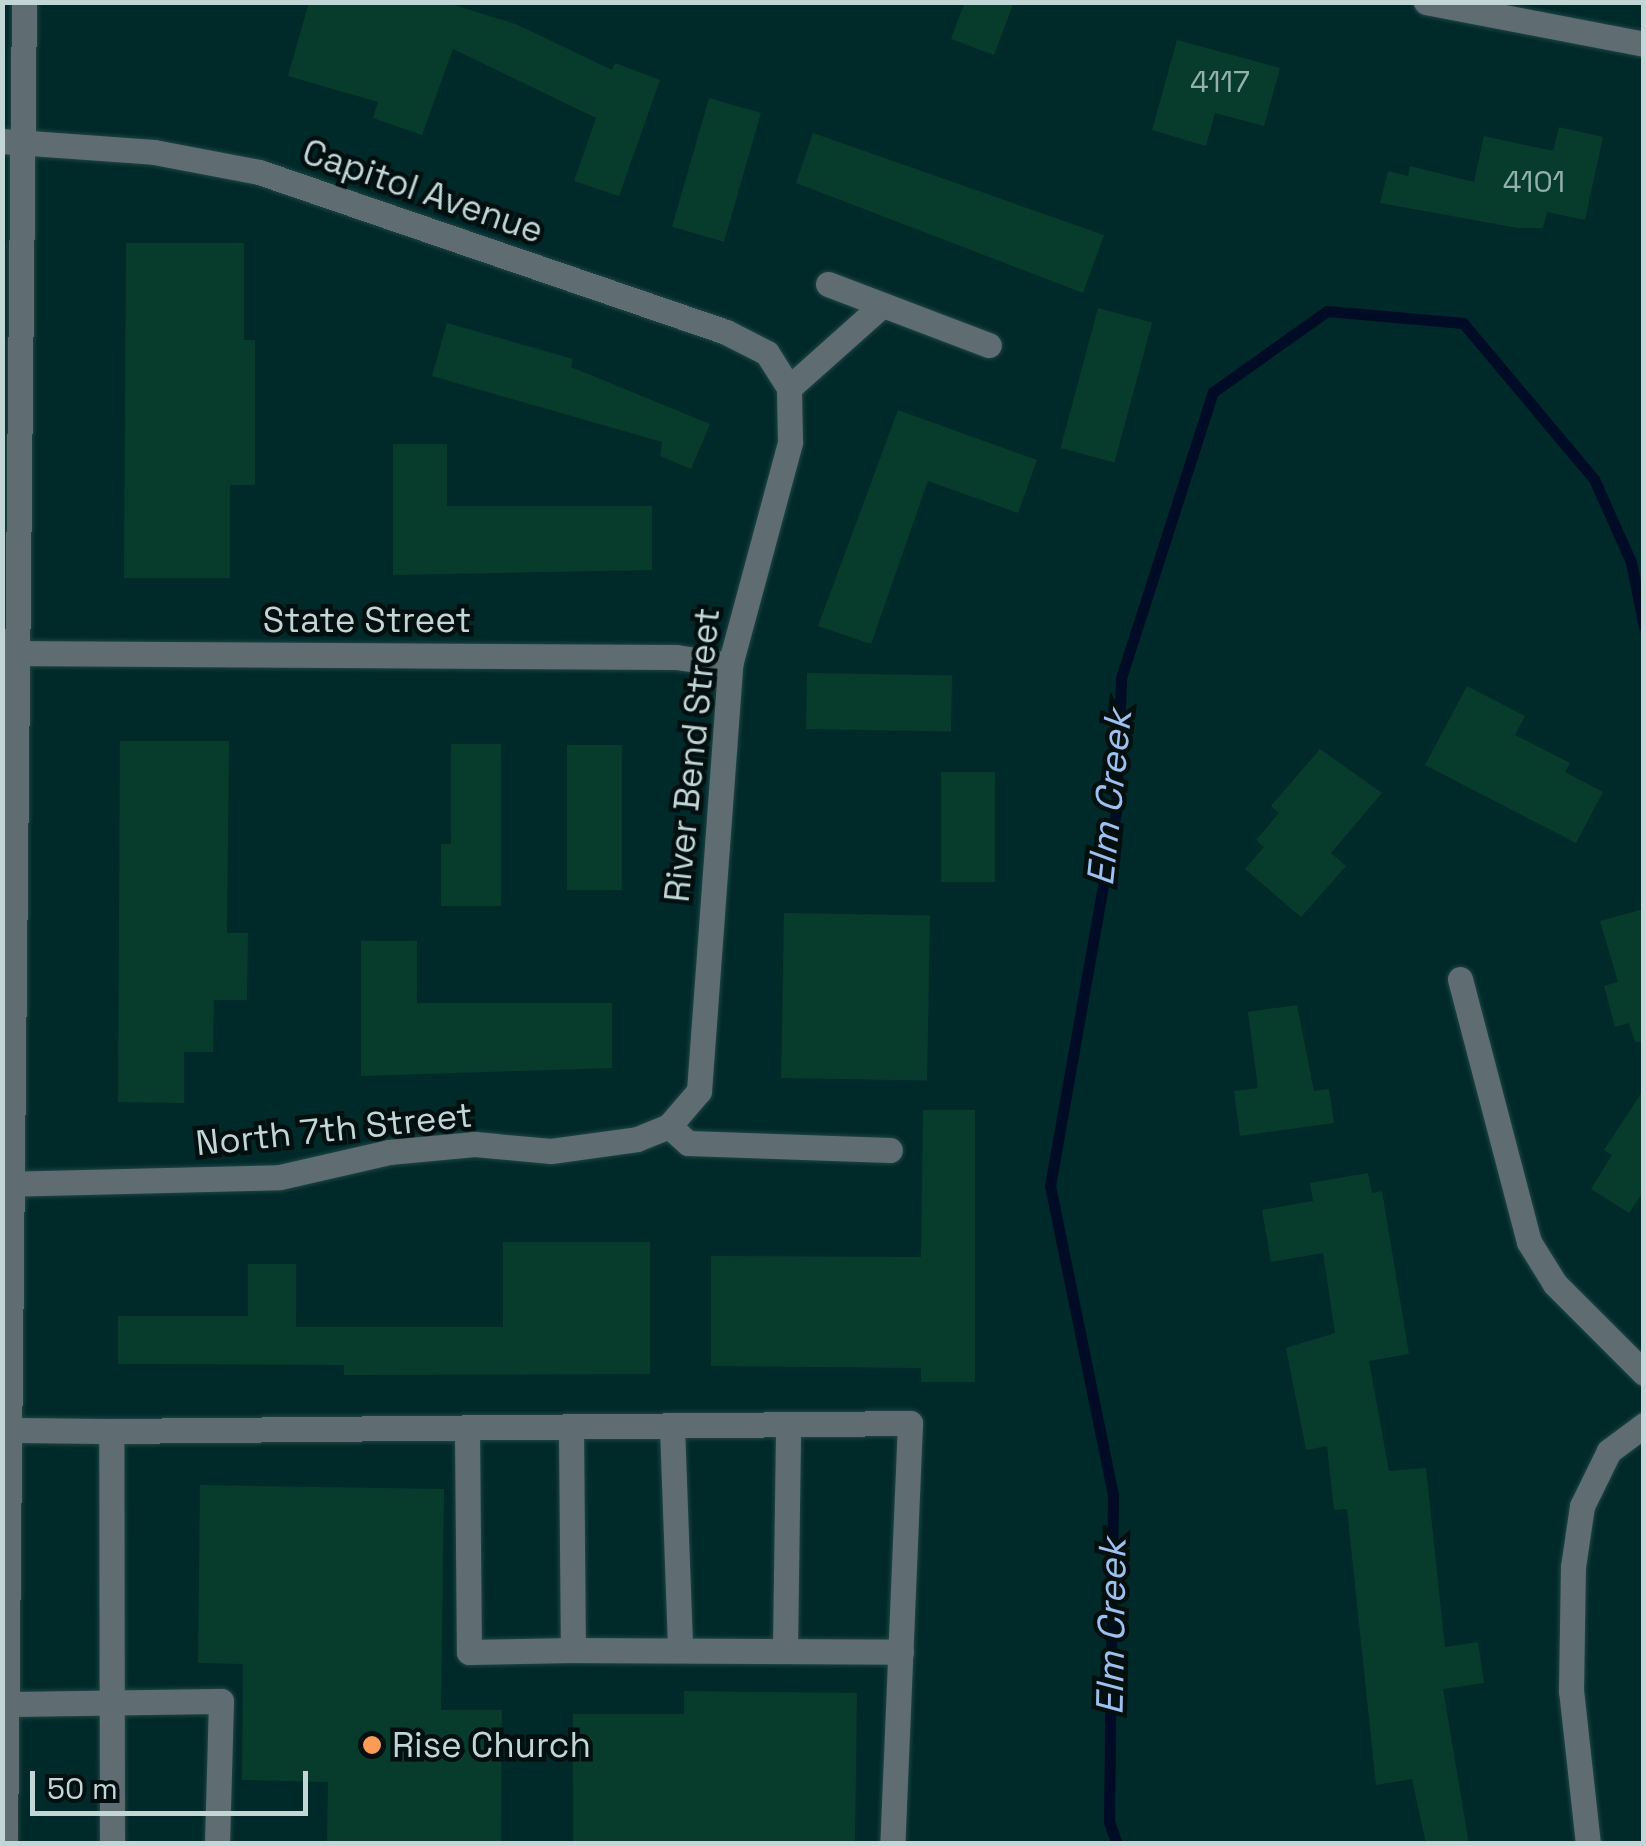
<!DOCTYPE html>
<style>
body{margin:0}
#map{position:relative;width:1646px;height:1846px;overflow:hidden;background:#00292a;font-family:"Space Grotesk",sans-serif}
div>[style]{position:absolute}
[style*='--x']{left:calc(var(--x)*1px);top:calc(var(--y)*1px);width:calc(var(--w)*1px);rotate:calc(var(--a)*1deg)}
.stream>*{height:11px;margin:-5.5px;padding:0 5.5px;transform-origin:5.5px;border-radius:5.5px;background:#000b25}
.building>*{inset:0;background:#073c2d;transform-origin:0 0}
.roads{filter:drop-shadow(0 0 2px #1f4546) drop-shadow(0 0 2px #1f4546)}
.minor>*{height:25px;margin:-12.5px;padding:0 12.5px;transform-origin:12.5px;border-radius:12.5px;background:#5f6d73}
.dots>*{width:28px;height:28px;translate:-50% -50%;box-sizing:border-box;border:5px solid #020f0f;border-radius:50%}
span{translate:-50% -50%;white-space:nowrap;text-align:center;line-height:1.15;-webkit-text-stroke:9px #020f0f;paint-order:stroke}
.number-label{font-size:30px;color:#93b0ac}
.number-label span{-webkit-text-stroke-width:0}
.street-label{font-size:35px;color:#c2d6d6}
.poi-label{font-size:35px;color:#c2d6d6}
.left{translate:0 -50%;text-align:left}
.water-label{font-size:38px;color:#9cc1f0;font-style:italic}
.frame{position:absolute;inset:0;border:5px solid #c2d6d6;pointer-events:none}
.scale{position:absolute;left:30px;top:1771px;width:278px;height:45px;box-sizing:border-box;border:5px solid #c2d6d6;border-top:0;padding-left:12px;font-size:30px;line-height:35px;white-space:nowrap;color:#c2d6d6;-webkit-text-stroke:8px #020f0f;paint-order:stroke}
</style>
<div id="map">
<div class="stream">
<div style="--x:1117;--y:1844;--w:23;--a:-110"></div>
<div style="--x:1109;--y:1822;--w:327;--a:-89.3"></div>
<div style="--x:1113;--y:1495;--w:315;--a:-101.5"></div>
<div style="--x:1050;--y:1186;--w:381;--a:-80"></div>
<div style="--x:1116;--y:811;--w:133;--a:-87.8"></div>
<div style="--x:1121;--y:678;--w:300;--a:-72.2"></div>
<div style="--x:1213;--y:392;--w:140;--a:-35.4"></div>
<div style="--x:1327;--y:311;--w:137;--a:5"></div>
<div style="--x:1463;--y:323;--w:204;--a:50"></div>
<div style="--x:1594;--y:479;--w:91;--a:66"></div>
<div style="--x:1631;--y:562;--w:66;--a:78.7"></div>
</div>
<div class="building">
<div style="clip-path:polygon(309px 2px,445px 2px,518px 25px,612px 70px,615px 63px,660px 80px,619px 196px,574px 181px,596px 118px,453px 49px,422px 135px,373px 118px,378px 102px,288px 76px)"></div>
<div style="clip-path:polygon(965px 2px,1014px 2px,994px 55px,951px 39px)"></div>
<div style="clip-path:polygon(1177px 40px,1280px 68px,1264px 126px,1215px 113px,1206px 146px,1152px 130px)"></div>
<div style="left:709px;top:98px;width:54px;height:134px;rotate:16deg"></div>
<div style="clip-path:polygon(1559px 127px,1603px 137px,1585px 220px,1547px 212px,1543px 228px,1518px 228px,1380px 203px,1388px 171px,1408px 176px,1410px 166px,1474px 182px,1484px 136px,1553px 151px)"></div>
<div style="clip-path:polygon(813px 133px,1104px 235px,1083px 293px,796px 183px)"></div>
<div style="clip-path:polygon(126px 243px,244px 243px,244px 340px,255px 340px,255px 485px,230px 485px,230px 578px,124px 578px)"></div>
<div style="left:1098px;top:308px;width:56px;height:145px;rotate:15deg"></div>
<div style="clip-path:polygon(447px 323px,573px 359px,571px 367px,710px 424px,691px 469px,660px 456px,662px 442px,432px 376px)"></div>
<div style="clip-path:polygon(898px 410px,1037px 460px,1018px 513px,928px 481px,871px 644px,818px 626px)"></div>
<div style="clip-path:polygon(393px 444px,447px 444px,447px 506px,652px 506px,652px 570px,393px 575px)"></div>
<div style="left:807px;top:673px;width:145px;height:56px;rotate:1deg"></div>
<div style="clip-path:polygon(1467px 686px,1525px 716px,1515px 735px,1570px 763px,1565px 772px,1603px 792px,1576px 843px,1425px 765px)"></div>
<div style="clip-path:polygon(120px 741px,229px 741px,227px 933px,248px 933px,247px 1000px,214px 1000px,213px 1052px,184px 1052px,184px 1103px,118px 1102px)"></div>
<div style="clip-path:polygon(451px 744px,501px 744px,501px 906px,441px 906px,441px 844px,451px 844px)"></div>
<div style="left:567px;top:745px;width:55px;height:145px"></div>
<div style="clip-path:polygon(1320px 749px,1382px 793px,1331px 853px,1346px 866px,1301px 917px,1245px 869px,1264px 847px,1256px 840px,1279px 813px,1271px 806px)"></div>
<div style="left:941px;top:772px;width:54px;height:110px"></div>
<div style="clip-path:polygon(1644px 909px,1644px 1041px,1635px 1042px,1629px 1023px,1615px 1027px,1604px 986px,1618px 982px,1600px 921px)"></div>
<div style="left:784px;top:913px;width:146px;height:165px;rotate:1deg"></div>
<div style="clip-path:polygon(361px 941px,417px 941px,417px 1003px,612px 1003px,612px 1068px,361px 1076px)"></div>
<div style="clip-path:polygon(1297px 1005px,1314px 1091px,1329px 1089px,1334px 1123px,1240px 1136px,1234px 1091px,1258px 1088px,1248px 1012px)"></div>
<div style="clip-path:polygon(1644px 1089px,1644px 1191px,1629px 1213px,1591px 1189px,1612px 1155px,1604px 1150px)"></div>
<div style="clip-path:polygon(923px 1110px,975px 1110px,975px 1382px,921px 1382px,921px 1368px,711px 1366px,711px 1256px,921px 1257px)"></div>
<div style="clip-path:polygon(1368px 1173px,1372px 1193px,1382px 1191px,1409px 1354px,1369px 1361px,1389px 1471px,1426px 1468px,1445px 1647px,1478px 1642px,1484px 1683px,1443px 1689px,1469px 1844px,1426px 1844px,1412px 1779px,1376px 1785px,1347px 1509px,1334px 1510px,1327px 1446px,1306px 1450px,1286px 1348px,1335px 1333px,1323px 1253px,1271px 1262px,1262px 1210px,1313px 1201px,1310px 1183px)"></div>
<div style="clip-path:polygon(503px 1242px,650px 1242px,650px 1374px,344px 1375px,344px 1365px,118px 1364px,118px 1316px,248px 1316px,248px 1264px,296px 1264px,296px 1327px,503px 1327px)"></div>
<div style="clip-path:polygon(200px 1485px,444px 1489px,441px 1710px,502px 1710px,501px 1844px,327px 1844px,328px 1782px,242px 1780px,243px 1664px,198px 1663px)"></div>
<div style="clip-path:polygon(684px 1691px,857px 1693px,855px 1844px,573px 1844px,573px 1714px,684px 1714px)"></div>
</div>
<div class="roads">
<div class="minor">
<div style="--x:1426;--y:2;--w:222;--a:10.9"></div>
<div style="--x:2;--y:141;--w:152;--a:4.1"></div>
<div style="--x:154;--y:152;--w:107;--a:10.8"></div>
<div style="--x:259;--y:172;--w:494;--a:18.9"></div>
<div style="--x:726;--y:332;--w:46;--a:27.1"></div>
<div style="--x:767;--y:353;--w:41;--a:57.8"></div>
<div style="--x:828;--y:284;--w:172;--a:20.8"></div>
<div style="--x:789;--y:388;--w:123;--a:-41.7"></div>
<div style="--x:2;--y:653;--w:674;--a:0.34"></div>
<div style="--x:676;--y:657;--w:55;--a:8.4"></div>
<div style="--x:1460;--y:979;--w:272;--a:75.3"></div>
<div style="--x:1529;--y:1242;--w:49;--a:58.2"></div>
<div style="--x:1555;--y:1284;--w:126;--a:45"></div>
<div style="--x:669;--y:1126;--w:25;--a:42"></div>
<div style="--x:688;--y:1143;--w:202;--a:2"></div>
<div style="--x:2;--y:1184;--w:278;--a:-1.4"></div>
<div style="--x:280;--y:1177;--w:112;--a:-12.9"></div>
<div style="--x:389;--y:1152;--w:86;--a:-5.3"></div>
<div style="--x:475;--y:1144;--w:76;--a:5.3"></div>
<div style="--x:551;--y:1151;--w:87;--a:-7.9"></div>
<div style="--x:637;--y:1139;--w:35;--a:-22"></div>
<div style="--x:669;--y:1126;--w:46;--a:-49.4"></div>
<div style="--x:699;--y:1091;--w:427;--a:-85.8"></div>
<div style="--x:730;--y:665;--w:231;--a:-74.9"></div>
<div style="--x:790;--y:442;--w:54;--a:-91.1"></div>
<div style="--x:672;--y:1427;--w:223;--a:87.9"></div>
<div style="--x:571;--y:1429;--w:221;--a:89.5"></div>
<div style="--x:573;--y:1650;--w:328;--a:0.3"></div>
<div style="--x:9;--y:1430;--w:102;--a:0.6"></div>
<div style="--x:467;--y:1430;--w:222;--a:89.5"></div>
<div style="--x:469;--y:1652;--w:104;--a:-1.1"></div>
<div style="--x:785;--y:1650;--w:224;--a:-89.2"></div>
<div style="--x:7;--y:1704;--w:214;--a:-0.8"></div>
<div style="--x:221;--y:1701;--w:143;--a:91.6"></div>
<div style="--x:5;--y:1844;--w:1842;--a:-89.41"></div>
<div style="--x:112;--y:1844;--w:413;--a:-90.1"></div>
<div style="--x:111;--y:1431;--w:799;--a:-0.57"></div>
<div style="--x:910;--y:1423;--w:421;--a:92.4"></div>
<div style="--x:1588;--y:1844;--w:154;--a:-96.3"></div>
<div style="--x:1571;--y:1691;--w:124;--a:-89.1"></div>
<div style="--x:1573;--y:1567;--w:62;--a:-81.6"></div>
<div style="--x:1582;--y:1506;--w:61;--a:-63.9"></div>
<div style="--x:1609;--y:1451;--w:44;--a:-36.6"></div>
</div>
</div>
<div class="dots">
<div style="left:372px;top:1745px;background:#fe9b58"></div>
</div>
<div class="number-label">
<span style="left:1220px;top:82px">4117</span>
<span style="left:1534px;top:182px">4101</span>
</div>
<div class="street-label">
<span style="left:423px;top:191px;rotate:19deg">Capitol Avenue</span>
<span style="left:367px;top:620px">State Street</span>
<span style="left:692px;top:755px;rotate:-84deg">River Bend Street</span>
<span style="left:334px;top:1129px;rotate:-6deg">North 7th Street</span>
</div>
<div class="poi-label">
<span class="left" style="left:392px;top:1745px">Rise Church</span>
</div>
<div class="water-label">
<span style="left:1110px;top:798px;rotate:-84deg">Elm Creek</span>
<span style="left:1112px;top:1627px;rotate:-89deg">Elm Creek</span>
</div>
<div class="frame"></div>
<div class="scale">50 m</div>
</div>
